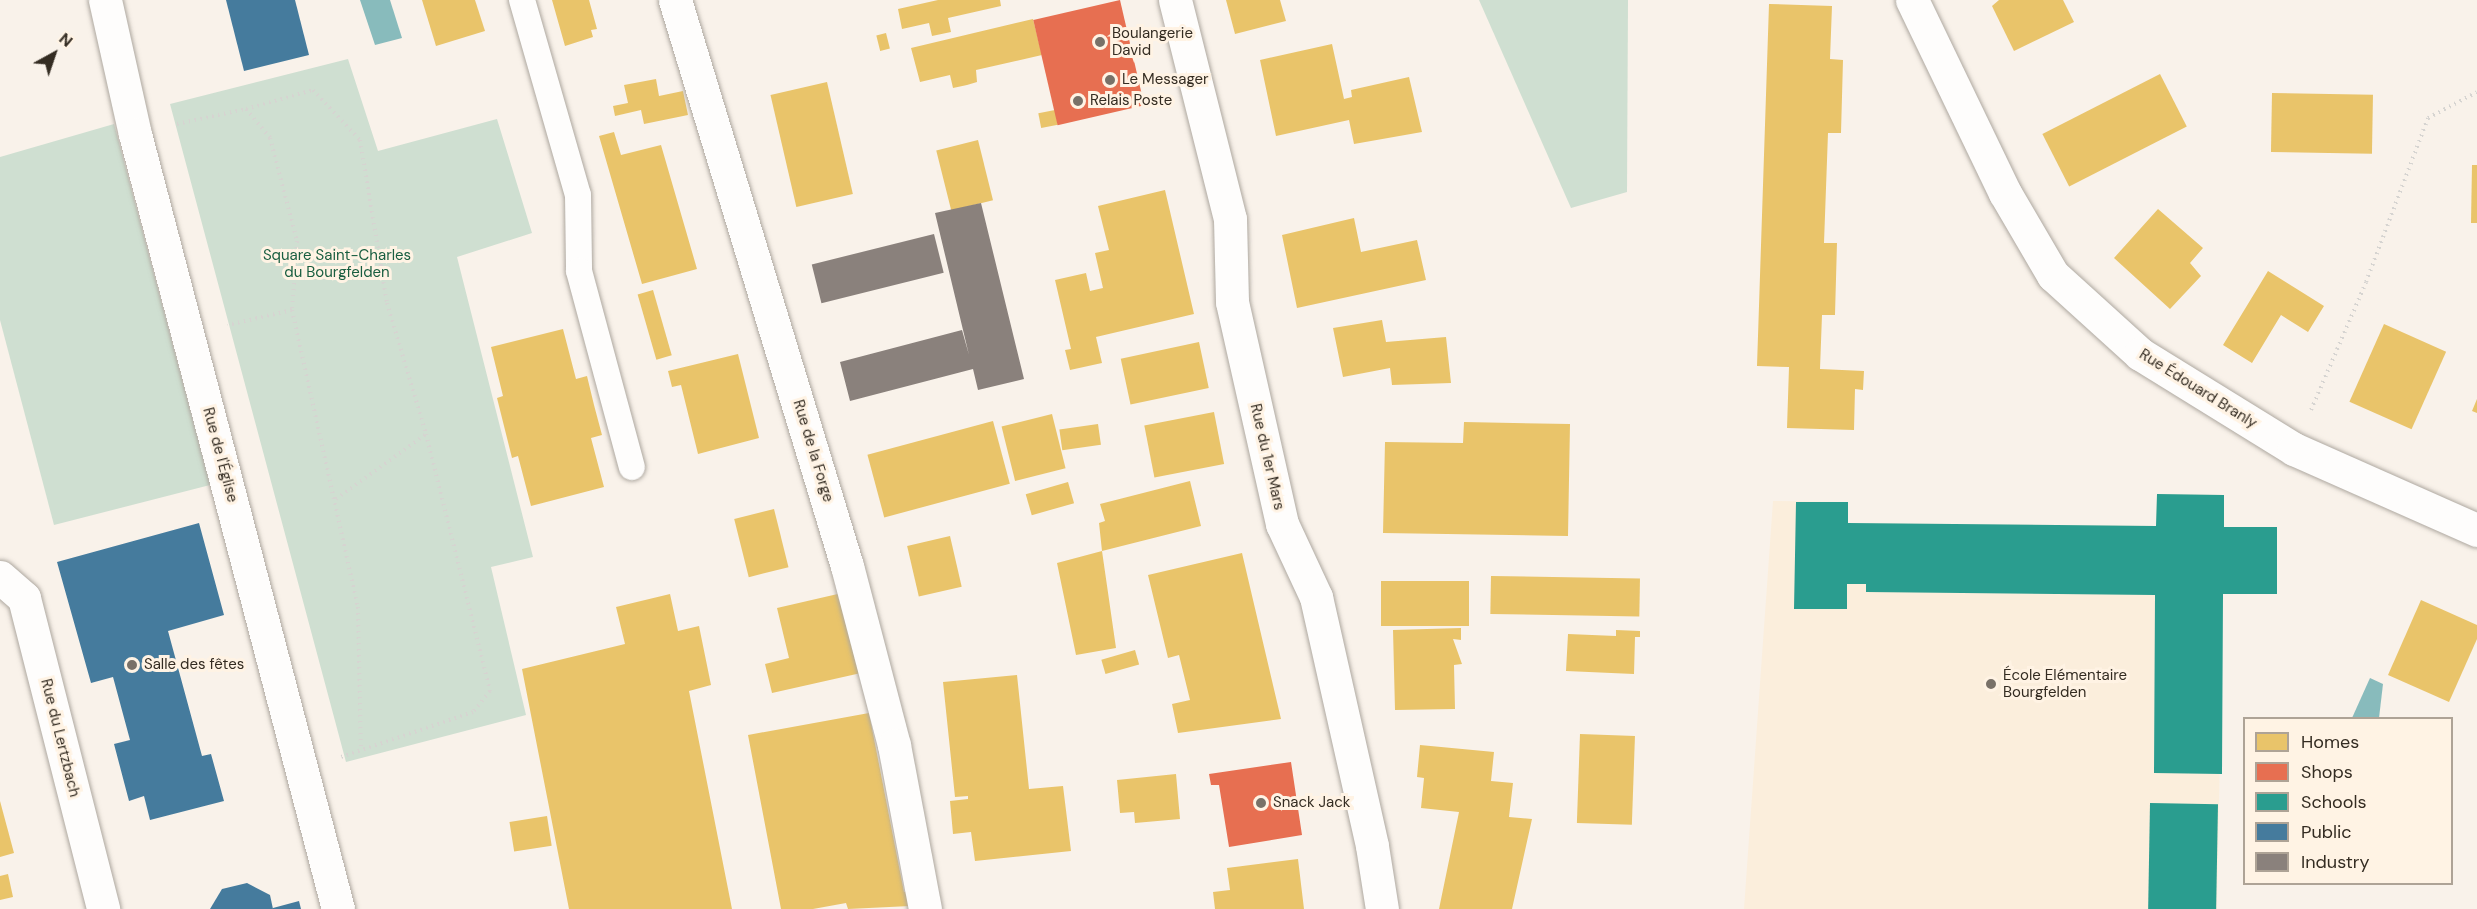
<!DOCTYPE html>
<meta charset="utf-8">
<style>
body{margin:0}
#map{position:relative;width:2477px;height:909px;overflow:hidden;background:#f9f2ea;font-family:"DM Sans",sans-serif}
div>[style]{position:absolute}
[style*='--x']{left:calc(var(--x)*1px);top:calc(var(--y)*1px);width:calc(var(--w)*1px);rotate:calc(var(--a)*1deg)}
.built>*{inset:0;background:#fbeedc}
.green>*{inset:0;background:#cfdfd1}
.water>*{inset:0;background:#88bbbc}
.homes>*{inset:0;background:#e9c46a;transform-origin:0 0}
.shops>*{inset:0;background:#e76f51;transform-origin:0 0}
.schools>*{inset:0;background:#2a9d8f;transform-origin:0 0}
.public>*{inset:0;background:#457b9d}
.industry>*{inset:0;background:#8a817c;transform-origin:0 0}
.path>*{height:4px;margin-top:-2px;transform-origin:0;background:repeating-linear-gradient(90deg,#d6d4d1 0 1.5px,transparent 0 6px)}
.roads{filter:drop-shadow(0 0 2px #aea8a0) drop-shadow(0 0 2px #aea8a0)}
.service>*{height:26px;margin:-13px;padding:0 13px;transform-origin:13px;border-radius:13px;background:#fefdfc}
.minor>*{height:33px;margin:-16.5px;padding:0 16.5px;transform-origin:16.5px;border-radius:16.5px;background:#fefdfc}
.secondary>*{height:33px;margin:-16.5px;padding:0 16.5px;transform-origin:16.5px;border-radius:16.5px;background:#fefdfc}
.dots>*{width:16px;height:16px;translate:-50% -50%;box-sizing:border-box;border:3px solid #fff3e4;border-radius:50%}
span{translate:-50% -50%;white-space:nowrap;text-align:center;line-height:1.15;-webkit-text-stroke:6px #fff3e4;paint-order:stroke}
.poi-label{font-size:15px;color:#342c22}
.left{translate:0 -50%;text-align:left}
.park-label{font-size:15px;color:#195e40}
.street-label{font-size:15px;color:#342c22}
.legend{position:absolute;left:2243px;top:717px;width:210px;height:168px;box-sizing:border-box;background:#fff3e4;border:2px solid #aea396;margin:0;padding:8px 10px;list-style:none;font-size:18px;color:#342c22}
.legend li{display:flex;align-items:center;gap:12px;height:30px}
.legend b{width:30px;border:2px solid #aea396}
.north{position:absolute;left:24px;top:24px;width:60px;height:60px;-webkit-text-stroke:4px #fff3e4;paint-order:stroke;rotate:40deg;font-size:16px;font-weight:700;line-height:24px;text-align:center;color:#342c22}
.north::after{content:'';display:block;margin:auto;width:21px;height:27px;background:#342c22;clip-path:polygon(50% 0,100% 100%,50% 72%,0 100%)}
</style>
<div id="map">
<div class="built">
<div style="clip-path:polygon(2157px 494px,2224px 495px,2224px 527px,2277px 527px,2277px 594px,2223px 594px,2217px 909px,1744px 909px,1773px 501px,1848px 502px,1848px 523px,2156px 526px)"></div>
</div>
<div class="green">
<div style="clip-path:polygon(1479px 0,1628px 0,1627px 192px,1571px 208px)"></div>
<div style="clip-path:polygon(348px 59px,378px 151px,497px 119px,532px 233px,457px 257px,533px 557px,491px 567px,526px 715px,346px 762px,170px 104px)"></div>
<div style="clip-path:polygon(114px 124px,210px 485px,54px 525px,0 320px,0 157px)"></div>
</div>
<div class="water">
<div style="clip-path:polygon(360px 0,390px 0,402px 38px,375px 45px)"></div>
<div style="clip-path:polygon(2370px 678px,2383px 684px,2379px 718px,2352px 718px)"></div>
</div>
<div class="homes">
<div style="clip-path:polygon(422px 0,475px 0,485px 31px,436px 46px)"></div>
<div style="clip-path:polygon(552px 0,589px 0,597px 29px,591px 30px,593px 37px,565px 46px)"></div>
<div style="clip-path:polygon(938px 0,1000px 0,1001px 6px,948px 18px,951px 32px,932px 36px,929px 23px,902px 29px,898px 9px)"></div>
<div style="clip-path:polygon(1226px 0,1280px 0,1286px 21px,1235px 34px)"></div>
<div style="clip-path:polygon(1999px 0,2063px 0,2074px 22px,2014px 51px,1992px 6px)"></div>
<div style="clip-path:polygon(1769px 4px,1832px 6px,1830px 59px,1843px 60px,1841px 133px,1828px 133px,1824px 243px,1837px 243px,1835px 315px,1822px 315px,1820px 369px,1864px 371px,1863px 390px,1855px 389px,1854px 430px,1787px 428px,1789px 367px,1757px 366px)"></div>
<div style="clip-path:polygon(1033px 19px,1042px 55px,976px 70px,977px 82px,967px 85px,953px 88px,950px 75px,920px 82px,911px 48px)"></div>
<div style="left:886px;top:33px;width:16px;height:10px;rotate:76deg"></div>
<div style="clip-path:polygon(1332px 44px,1344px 99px,1352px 97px,1351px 90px,1409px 77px,1422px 132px,1354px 144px,1349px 120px,1276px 136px,1260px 60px)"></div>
<div style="left:2160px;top:74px;width:59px;height:132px;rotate:63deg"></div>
<div style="clip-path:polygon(656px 79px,659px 96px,683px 91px,688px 115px,644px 124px,641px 110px,615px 116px,613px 106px,628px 103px,624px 85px)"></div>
<div style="left:827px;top:82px;width:115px;height:58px;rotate:77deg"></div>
<div style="left:2272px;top:93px;width:101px;height:59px;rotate:1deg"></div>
<div style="left:1055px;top:110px;width:15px;height:17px;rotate:79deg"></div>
<div style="clip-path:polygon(614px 132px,621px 155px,661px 145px,697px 269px,642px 284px,599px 136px)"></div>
<div style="left:978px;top:140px;width:62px;height:43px;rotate:76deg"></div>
<div style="clip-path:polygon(2472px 165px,2477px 165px,2477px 223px,2471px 223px)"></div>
<div style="clip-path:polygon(1165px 190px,1194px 314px,1096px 337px,1102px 363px,1070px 370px,1065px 350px,1071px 349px,1055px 280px,1086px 273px,1090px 291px,1103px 288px,1095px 253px,1109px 250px,1098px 206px)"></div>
<div style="clip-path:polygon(2158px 209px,2203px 248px,2190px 263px,2201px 276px,2170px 309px,2114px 258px)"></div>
<div style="clip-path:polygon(1354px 218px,1361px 252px,1417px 240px,1426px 280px,1297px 308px,1282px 235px)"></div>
<div style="clip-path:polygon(2268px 271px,2324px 306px,2308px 332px,2281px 315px,2252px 363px,2223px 345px)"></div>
<div style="left:653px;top:290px;width:68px;height:16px;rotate:74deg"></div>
<div style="clip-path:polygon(1382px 320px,1386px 342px,1446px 337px,1451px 383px,1392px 385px,1390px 368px,1343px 377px,1333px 328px)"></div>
<div style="left:2384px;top:324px;width:68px;height:85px;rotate:24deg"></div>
<div style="clip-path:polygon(563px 329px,576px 379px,587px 376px,594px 405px,602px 435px,591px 438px,604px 487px,531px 506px,518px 456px,512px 458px,497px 398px,503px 396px,491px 347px)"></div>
<div style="left:1199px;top:342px;width:47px;height:80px;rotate:78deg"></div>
<div style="clip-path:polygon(738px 354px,759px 438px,698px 454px,681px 385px,672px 387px,668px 371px)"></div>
<div style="clip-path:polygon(2477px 399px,2477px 413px,2472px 411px)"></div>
<div style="left:1214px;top:412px;width:53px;height:71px;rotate:79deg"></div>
<div style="left:1052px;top:414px;width:56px;height:52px;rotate:76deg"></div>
<div style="left:993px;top:421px;width:65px;height:130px;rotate:75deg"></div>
<div style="clip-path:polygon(1464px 422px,1570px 424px,1568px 536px,1383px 533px,1385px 442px,1463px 443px)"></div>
<div style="left:1098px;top:424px;width:21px;height:39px;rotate:82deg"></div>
<div style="clip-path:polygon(1190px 481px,1201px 526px,1102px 551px,1116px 648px,1076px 655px,1057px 563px,1102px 551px,1099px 523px,1105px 521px,1100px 504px)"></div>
<div style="left:1068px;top:482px;width:22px;height:44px;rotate:74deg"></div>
<div style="left:774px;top:509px;width:60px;height:41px;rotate:76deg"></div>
<div style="left:950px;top:536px;width:52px;height:44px;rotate:77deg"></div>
<div style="clip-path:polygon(1242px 553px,1281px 719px,1178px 733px,1172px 704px,1190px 700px,1179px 655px,1168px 658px,1148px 575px)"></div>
<div style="left:1491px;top:576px;width:149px;height:38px;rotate:1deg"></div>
<div style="left:1381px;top:581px;width:88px;height:45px"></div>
<div style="clip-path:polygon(842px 593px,861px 673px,772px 693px,765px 664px,789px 658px,777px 608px)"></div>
<div style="clip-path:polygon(670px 594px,678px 631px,699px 626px,711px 685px,689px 691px,732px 909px,569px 909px,522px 669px,625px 644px,616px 607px)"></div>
<div style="clip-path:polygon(2421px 600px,2477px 625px,2477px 639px,2449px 702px,2388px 675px)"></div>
<div style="clip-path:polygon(1461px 628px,1461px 640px,1453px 639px,1462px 664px,1454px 665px,1455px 709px,1395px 710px,1393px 630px)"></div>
<div style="clip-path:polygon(1616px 630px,1640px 631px,1640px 637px,1635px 637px,1634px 674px,1566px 671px,1568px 634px,1616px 636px)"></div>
<div style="left:1135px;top:650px;width:15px;height:35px;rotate:74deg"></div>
<div style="clip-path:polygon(1017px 675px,1029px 789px,1063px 786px,1071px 851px,975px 861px,971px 832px,953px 834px,950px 801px,968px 799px,968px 796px,955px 797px,943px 682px)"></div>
<div style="clip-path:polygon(869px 713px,904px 892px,908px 891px,910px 906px,848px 909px,846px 903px,813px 909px,781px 909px,748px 735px)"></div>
<div style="left:1580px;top:734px;width:55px;height:89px;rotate:2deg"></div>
<div style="clip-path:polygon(1420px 745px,1494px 752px,1491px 781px,1513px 783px,1509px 817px,1532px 819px,1512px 909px,1439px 909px,1459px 812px,1421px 808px,1424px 778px,1417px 777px)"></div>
<div style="clip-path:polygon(1176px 774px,1180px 819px,1135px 823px,1134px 812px,1120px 813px,1117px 780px)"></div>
<div style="clip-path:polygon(0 801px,14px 853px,0 857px)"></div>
<div style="left:547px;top:816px;width:30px;height:38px;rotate:81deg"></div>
<div style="clip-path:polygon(1298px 859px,1304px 909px,1215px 909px,1213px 892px,1230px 890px,1227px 868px)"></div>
<div style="clip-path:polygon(8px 874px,13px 897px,0 900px,0 876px)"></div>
</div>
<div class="shops">
<div style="left:1120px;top:0;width:108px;height:89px;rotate:77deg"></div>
<div style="clip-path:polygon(1291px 762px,1302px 835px,1229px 847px,1219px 785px,1211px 785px,1209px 774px)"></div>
</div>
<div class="schools">
<div style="clip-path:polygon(2157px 494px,2224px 495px,2224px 527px,2277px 527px,2277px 594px,2223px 594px,2222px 774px,2154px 773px,2155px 595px,1866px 592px,1866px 584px,1847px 584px,1847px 609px,1794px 609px,1796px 502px,1848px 502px,1848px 523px,2156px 526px)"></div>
<div style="left:2150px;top:803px;width:68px;height:106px;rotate:1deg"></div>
</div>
<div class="public">
<div style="clip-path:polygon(226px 0,295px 0,309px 55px,244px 71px)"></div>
<div style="clip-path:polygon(199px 523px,224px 615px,168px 631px,202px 756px,211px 754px,224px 801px,150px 820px,144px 796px,129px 801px,114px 744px,130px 740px,113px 677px,91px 683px,57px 562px)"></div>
<div style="clip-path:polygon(247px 883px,270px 895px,273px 909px,210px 909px,222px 889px)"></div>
<div style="clip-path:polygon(299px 901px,301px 909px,273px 909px,273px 908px)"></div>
</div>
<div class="industry">
<div style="clip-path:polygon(981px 203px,1024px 379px,978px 390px,973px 369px,850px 401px,840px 362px,962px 330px,969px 355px,935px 213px)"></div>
<div style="left:934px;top:234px;width:40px;height:126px;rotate:76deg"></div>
</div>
<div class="path">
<div style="--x:246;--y:109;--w:70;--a:-15.8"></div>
<div style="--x:313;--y:90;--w:69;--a:46.8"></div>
<div style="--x:360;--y:140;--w:165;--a:80.6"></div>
<div style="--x:387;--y:303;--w:137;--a:73.4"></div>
<div style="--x:177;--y:124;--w:71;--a:-12.3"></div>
<div style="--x:246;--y:109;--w:38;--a:50"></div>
<div style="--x:270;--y:138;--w:106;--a:75.3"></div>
<div style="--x:297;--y:241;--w:69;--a:94.1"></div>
<div style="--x:292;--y:310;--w:66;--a:166.8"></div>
<div style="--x:292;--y:310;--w:304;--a:77.5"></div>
<div style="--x:358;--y:607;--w:142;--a:88.8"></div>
<div style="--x:2311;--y:410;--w:139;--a:-66.7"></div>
<div style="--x:2366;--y:282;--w:175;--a:-69.3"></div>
<div style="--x:2428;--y:118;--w:55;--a:-28"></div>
<div style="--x:336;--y:499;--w:111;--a:-35.8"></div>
<div style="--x:426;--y:434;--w:265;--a:76"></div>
<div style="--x:490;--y:691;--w:27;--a:129"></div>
<div style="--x:473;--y:712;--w:139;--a:161.2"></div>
</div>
<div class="roads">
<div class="service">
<div style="--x:522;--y:0;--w:203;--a:74"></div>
<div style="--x:578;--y:195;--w:76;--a:89.2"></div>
<div style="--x:579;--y:271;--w:203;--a:74.9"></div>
</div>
<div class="minor">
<div style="--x:105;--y:0;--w:137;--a:77.4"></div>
<div style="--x:135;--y:134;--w:801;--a:75.32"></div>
<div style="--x:675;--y:0;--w:592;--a:73.1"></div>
<div style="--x:847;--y:566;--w:185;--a:75.3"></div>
<div style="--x:894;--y:745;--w:167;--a:79.3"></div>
<div style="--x:1912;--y:0;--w:214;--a:64.3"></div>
<div style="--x:2005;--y:193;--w:95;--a:59.7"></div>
<div style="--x:2053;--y:275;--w:118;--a:42.2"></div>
<div style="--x:2140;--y:354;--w:181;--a:31.7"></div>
<div style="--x:2294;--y:449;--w:200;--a:23.9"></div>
<div style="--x:0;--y:577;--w:32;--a:41"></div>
<div style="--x:24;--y:598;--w:321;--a:75.7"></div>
</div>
<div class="secondary">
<div style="--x:1175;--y:0;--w:226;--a:75.9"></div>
<div style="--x:1230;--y:219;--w:83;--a:88.6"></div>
<div style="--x:1232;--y:302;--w:228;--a:77.3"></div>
<div style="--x:1282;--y:524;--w:81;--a:65"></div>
<div style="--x:1316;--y:597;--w:255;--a:77.3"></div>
<div style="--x:1372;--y:846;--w:64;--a:81"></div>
</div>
</div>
<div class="dots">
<div style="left:1100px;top:42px;background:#797168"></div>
<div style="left:1110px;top:80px;background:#797168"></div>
<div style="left:1078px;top:101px;background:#797168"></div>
<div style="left:132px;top:665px;background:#797168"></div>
<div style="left:1991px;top:684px;background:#797168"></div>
<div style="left:1261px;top:803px;background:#797168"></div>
</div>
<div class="poi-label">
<span class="left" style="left:1112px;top:42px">Boulangerie<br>David</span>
<span class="left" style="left:1122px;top:80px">Le Messager</span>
<span class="left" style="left:1090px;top:101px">Relais Poste</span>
<span class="left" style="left:144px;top:665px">Salle des fêtes</span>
<span class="left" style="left:2003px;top:684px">École Elémentaire<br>Bourgfelden</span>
<span class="left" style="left:1273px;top:803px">Snack Jack</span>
</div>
<div class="park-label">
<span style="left:337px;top:264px">Square Saint-Charles<br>du Bourgfelden</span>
</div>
<div class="street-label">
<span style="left:2198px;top:389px;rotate:32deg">Rue Édouard Branly</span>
<span style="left:813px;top:451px;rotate:73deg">Rue de la Forge</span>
<span style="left:220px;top:455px;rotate:75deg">Rue de l'Église</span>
<span style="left:1267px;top:457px;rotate:77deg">Rue du 1er Mars</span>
<span style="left:60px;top:738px;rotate:76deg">Rue du Lertzbach</span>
</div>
<ul class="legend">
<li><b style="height:16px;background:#e9c46a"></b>Homes</li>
<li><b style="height:16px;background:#e76f51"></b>Shops</li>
<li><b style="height:16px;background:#2a9d8f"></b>Schools</li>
<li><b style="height:16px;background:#457b9d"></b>Public</li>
<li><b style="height:16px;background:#8a817c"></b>Industry</li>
</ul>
<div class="north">N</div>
</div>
